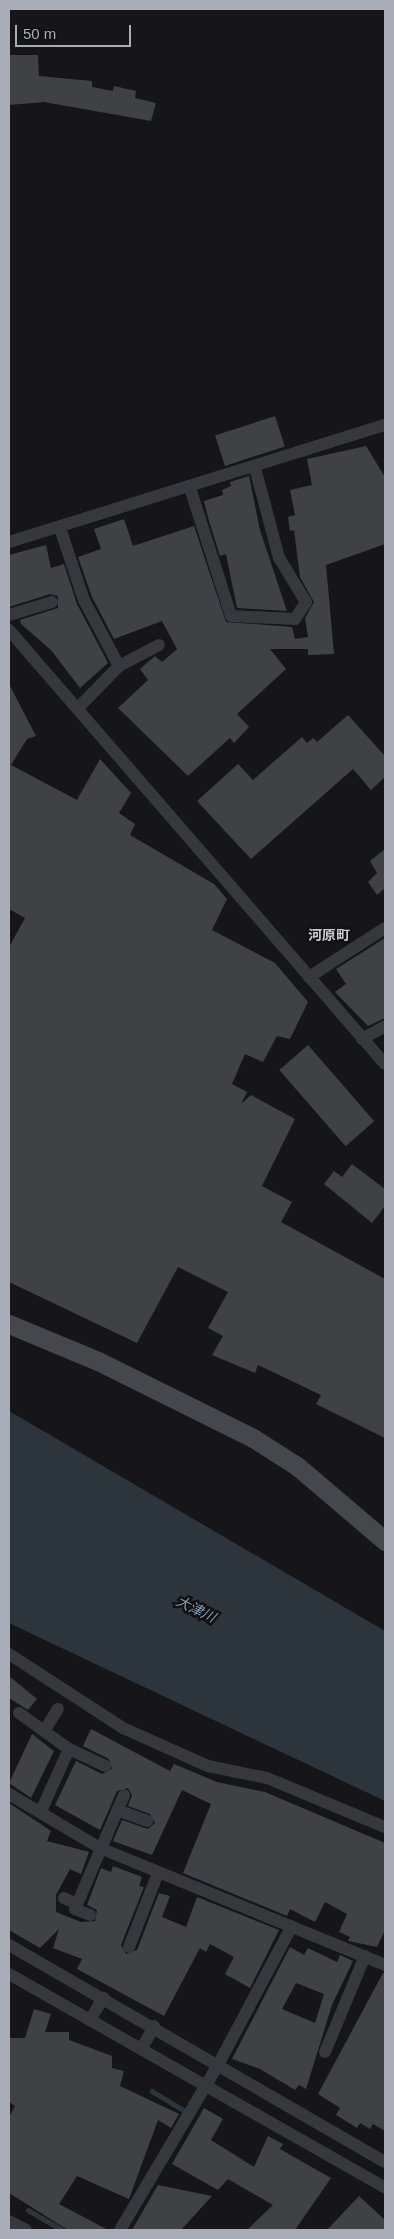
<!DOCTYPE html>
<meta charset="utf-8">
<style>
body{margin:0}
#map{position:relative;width:394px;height:2239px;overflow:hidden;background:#161618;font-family:Arial,"Noto Sans JP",sans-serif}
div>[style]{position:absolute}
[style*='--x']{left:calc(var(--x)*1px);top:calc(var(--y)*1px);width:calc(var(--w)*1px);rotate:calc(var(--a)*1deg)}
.water>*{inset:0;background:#2c353c}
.stream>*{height:4.5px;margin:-2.25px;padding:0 2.25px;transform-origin:2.25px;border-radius:2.25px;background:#2c353c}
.building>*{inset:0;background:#404145;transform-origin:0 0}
.street>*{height:12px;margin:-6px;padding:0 6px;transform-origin:6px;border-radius:6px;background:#37383d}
.secondary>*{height:19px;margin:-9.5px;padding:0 9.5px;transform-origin:9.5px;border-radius:9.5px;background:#45474d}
span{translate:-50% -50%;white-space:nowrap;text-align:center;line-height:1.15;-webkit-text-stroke:5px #111113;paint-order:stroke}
.neighbourhood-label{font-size:14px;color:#c9ccd4;font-weight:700}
.water-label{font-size:14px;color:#7f9bb3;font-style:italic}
.frame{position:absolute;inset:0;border:10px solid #a8adb8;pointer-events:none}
.scale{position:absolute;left:15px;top:25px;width:116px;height:22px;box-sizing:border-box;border:2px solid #a8adb8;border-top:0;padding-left:6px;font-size:15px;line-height:18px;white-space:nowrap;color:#a8adb8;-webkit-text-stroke:4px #111113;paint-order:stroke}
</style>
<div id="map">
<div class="water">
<div style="clip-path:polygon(9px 1411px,385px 1631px,385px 1801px,9px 1623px)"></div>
</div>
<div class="stream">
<div style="--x:152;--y:2091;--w:37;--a:31"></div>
<div style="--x:28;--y:2210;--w:39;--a:30"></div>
</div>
<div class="building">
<div style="clip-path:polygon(9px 55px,38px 55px,39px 76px,92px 81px,92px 87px,113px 91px,114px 86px,136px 91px,135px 98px,156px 103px,151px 121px,44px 102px,9px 105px)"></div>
<div style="left:275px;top:416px;width:32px;height:63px;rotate:72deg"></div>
<div style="clip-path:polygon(366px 446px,385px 477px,385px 544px,326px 565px,334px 654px,308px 655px,308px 649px,270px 649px,286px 669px,237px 714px,249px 727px,234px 743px,230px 738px,188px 776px,118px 708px,148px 680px,140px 669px,155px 656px,162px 662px,177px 649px,162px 621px,114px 639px,92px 597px,78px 557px,101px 549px,94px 529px,124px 519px,133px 546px,194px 526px,226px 622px,292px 627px,295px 639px,308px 637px,305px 618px,314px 602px,300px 577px,294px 530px,290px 531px,288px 517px,295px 515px,290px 490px,312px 485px,307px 459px)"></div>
<div style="clip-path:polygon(249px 476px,260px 530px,287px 611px,237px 608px,226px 554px,220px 556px,209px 521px,204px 501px,223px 495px,222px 490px,231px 486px,230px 482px)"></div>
<div style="clip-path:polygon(46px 545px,51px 568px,64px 564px,77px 604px,108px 663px,80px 688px,51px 650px,21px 624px,20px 620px,58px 608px,58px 596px,50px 594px,9px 607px,9px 555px)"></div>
<div style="clip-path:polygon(9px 684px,36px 736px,27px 739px,11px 765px,77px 800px,100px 759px,131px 793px,119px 813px,135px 824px,130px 835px,214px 884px,227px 899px,212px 930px,275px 963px,308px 1002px,290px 1039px,277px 1036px,263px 1062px,245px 1054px,232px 1084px,247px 1092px,241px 1104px,251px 1095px,295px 1119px,262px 1186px,292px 1202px,281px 1222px,385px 1279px,385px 1438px,316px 1404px,321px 1395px,258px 1365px,255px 1373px,212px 1355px,223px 1336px,208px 1328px,228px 1292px,178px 1267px,137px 1343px,9px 1282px,9px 947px,25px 918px,9px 909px)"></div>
<div style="clip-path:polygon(348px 715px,385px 756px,385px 777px,371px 790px,353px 769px,251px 859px,197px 801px,238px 764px,253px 780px,302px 737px,307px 743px,313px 738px,317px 742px)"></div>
<div style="clip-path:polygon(385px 849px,385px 888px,377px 895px,368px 882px,377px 873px,370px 861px)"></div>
<div style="clip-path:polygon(385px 938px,385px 1018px,368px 1026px,335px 992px,346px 984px,336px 969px)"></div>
<div style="left:308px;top:1045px;width:101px;height:38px;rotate:49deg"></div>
<div style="clip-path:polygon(352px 1164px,385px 1189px,385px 1206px,372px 1223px,324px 1184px,334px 1171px,342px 1177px)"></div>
<div style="clip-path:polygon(9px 1676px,37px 1699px,28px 1710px,9px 1698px)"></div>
<div style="clip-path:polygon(91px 1729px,170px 1771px,174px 1764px,217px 1782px,265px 1792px,385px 1843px,385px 1930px,377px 1947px,348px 1941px,350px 1937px,339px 1932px,347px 1914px,325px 1902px,315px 1922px,290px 1909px,287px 1916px,183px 1873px,211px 1804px,182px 1790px,152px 1855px,113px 1841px,122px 1820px,148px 1829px,155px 1823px,150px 1814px,128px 1806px,132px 1795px,128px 1788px,117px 1791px,100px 1830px,55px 1805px,76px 1761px,102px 1774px,112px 1769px,109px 1759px,83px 1746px)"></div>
<div style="clip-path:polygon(32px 1734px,54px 1751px,31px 1798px,9px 1783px)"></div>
<div style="clip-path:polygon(9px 1803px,51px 1831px,47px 1841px,89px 1852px,81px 1874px,70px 1869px,56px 1895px,56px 1912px,81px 1922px,95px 1921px,97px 1910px,87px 1905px,101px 1868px,111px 1872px,113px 1866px,142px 1877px,139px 1886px,144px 1887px,121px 1945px,126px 1954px,137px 1950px,159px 1893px,170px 1896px,162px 1917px,186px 1927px,197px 1897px,279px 1930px,250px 1988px,225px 1974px,234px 1957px,210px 1944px,206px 1952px,200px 1948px,164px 2016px,77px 1969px,82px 1959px,53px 1948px,59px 1929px,40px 1948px,9px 1930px)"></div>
<div style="clip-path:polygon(evenodd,290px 1947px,304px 1955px,308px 1948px,337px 1962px,340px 1955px,353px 1961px,332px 2005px,306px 2089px,299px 2085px,295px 2090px,260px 2069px,232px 2059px,290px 1947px,296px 1983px,324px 1994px,315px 2023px,282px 2009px,296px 1983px)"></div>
<div style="clip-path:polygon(383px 1973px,385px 1973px,385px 2131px,373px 2124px,370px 2129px,360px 2123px,357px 2128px,336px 2115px,340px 2108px,318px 2094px)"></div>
<div style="clip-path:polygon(34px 2009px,51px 2014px,45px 2032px,69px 2032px,69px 2040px,112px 2056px,112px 2068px,124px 2071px,120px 2086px,179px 2114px,171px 2128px,158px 2120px,129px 2199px,77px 2176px,59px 2204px,108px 2230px,68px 2230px,9px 2193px,9px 2117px,15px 2106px,9px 2102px,9px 2038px,25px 2038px)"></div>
<div style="clip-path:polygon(204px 2108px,223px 2119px,211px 2140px,254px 2167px,268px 2136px,283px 2144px,280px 2149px,331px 2178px,295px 2230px,247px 2230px,273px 2205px,228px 2179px,218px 2190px,172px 2164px)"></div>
<div style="clip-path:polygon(158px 2185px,212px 2196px,181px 2230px,132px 2230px)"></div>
<div style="clip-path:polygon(359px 2196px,385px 2220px,385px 2230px,327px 2230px)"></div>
</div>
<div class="street">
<div style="--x:190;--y:488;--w:134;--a:72.2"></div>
<div style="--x:231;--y:616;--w:64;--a:2.7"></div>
<div style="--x:295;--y:619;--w:20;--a:-57"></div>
<div style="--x:306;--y:602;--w:52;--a:-121.5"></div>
<div style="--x:279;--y:558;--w:93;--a:-104.9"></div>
<div style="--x:60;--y:528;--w:76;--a:71.6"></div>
<div style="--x:84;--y:600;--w:75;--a:62.1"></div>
<div style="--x:9;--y:542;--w:394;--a:-17.3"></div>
<div style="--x:9;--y:615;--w:45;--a:-16.8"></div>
<div style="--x:9;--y:630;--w:574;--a:49.1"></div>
<div style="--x:79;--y:707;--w:57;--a:-45.7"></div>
<div style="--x:119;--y:666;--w:45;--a:-27.7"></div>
<div style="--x:309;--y:977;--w:90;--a:-32.8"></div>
<div style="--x:362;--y:1039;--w:26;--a:-29"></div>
<div style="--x:9;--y:1654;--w:136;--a:33"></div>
<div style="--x:123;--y:1728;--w:93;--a:24.1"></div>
<div style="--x:208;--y:1766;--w:60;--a:11.5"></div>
<div style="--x:267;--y:1778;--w:128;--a:22.6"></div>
<div style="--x:19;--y:1713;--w:62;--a:35.8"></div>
<div style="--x:69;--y:1749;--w:40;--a:25"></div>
<div style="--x:44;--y:1731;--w:26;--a:-58"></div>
<div style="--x:9;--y:1794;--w:106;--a:30.7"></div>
<div style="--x:100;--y:1848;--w:308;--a:22.3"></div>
<div style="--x:117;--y:1810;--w:32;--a:20"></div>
<div style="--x:41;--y:1811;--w:68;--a:-65.7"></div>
<div style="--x:64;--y:1898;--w:14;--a:25"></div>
<div style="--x:90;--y:1915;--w:16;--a:-158"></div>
<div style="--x:75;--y:1909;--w:124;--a:-66.7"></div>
<div style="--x:9;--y:1945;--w:434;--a:30"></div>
<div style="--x:129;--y:1947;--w:79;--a:-68.6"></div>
<div style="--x:9;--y:1974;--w:433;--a:29.6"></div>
<div style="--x:90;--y:2020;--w:26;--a:-59"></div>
<div style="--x:142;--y:2048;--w:25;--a:-61"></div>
<div style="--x:325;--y:2052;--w:104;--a:-67.4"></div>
<div style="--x:9;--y:2221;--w:19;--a:28"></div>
<div style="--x:120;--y:2230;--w:192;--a:-59.3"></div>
<div style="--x:218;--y:2065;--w:157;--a:-62"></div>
</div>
<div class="secondary">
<div style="--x:9;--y:1324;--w:96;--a:22.6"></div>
<div style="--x:98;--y:1361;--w:173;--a:26.4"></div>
<div style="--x:253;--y:1438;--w:52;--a:32.5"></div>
<div style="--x:297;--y:1466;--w:116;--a:40.4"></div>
</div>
<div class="neighbourhood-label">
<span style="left:329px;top:935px">河原町</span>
</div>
<div class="water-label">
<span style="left:196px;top:1609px;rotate:26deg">大津川</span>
</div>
<div class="frame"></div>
<div class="scale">50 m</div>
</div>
